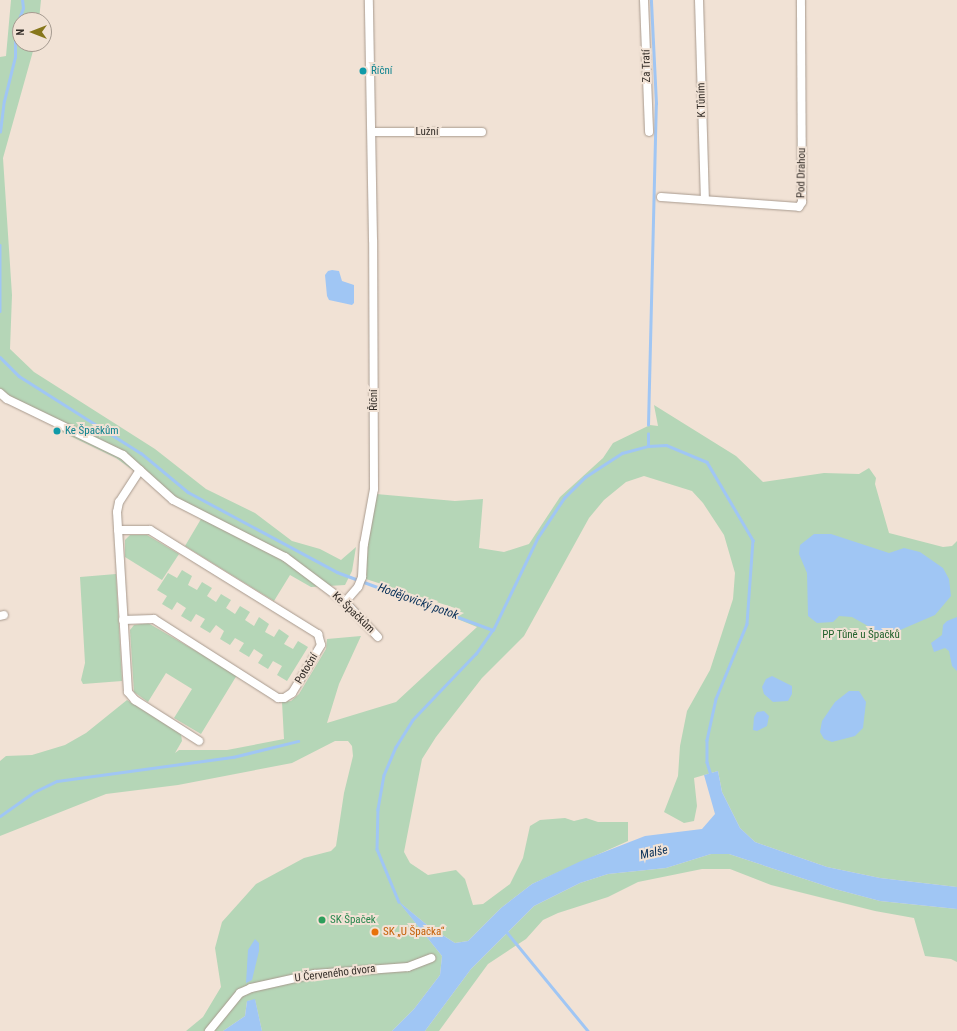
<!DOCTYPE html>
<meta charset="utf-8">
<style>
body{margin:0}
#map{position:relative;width:957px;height:1031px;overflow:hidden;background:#f1e2d5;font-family:"Roboto Condensed",sans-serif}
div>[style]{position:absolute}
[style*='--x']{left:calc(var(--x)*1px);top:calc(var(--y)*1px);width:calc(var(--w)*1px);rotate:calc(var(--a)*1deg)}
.green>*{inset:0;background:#b5d6b7}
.water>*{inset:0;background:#a0c6f4}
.stream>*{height:2.5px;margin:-1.25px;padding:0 1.25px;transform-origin:1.25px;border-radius:1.25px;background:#a0c6f4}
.roads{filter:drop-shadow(0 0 1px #a89a8e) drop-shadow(0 0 1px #a89a8e)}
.minor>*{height:8px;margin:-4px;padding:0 4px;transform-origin:4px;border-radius:4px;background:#fff}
.dots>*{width:11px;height:11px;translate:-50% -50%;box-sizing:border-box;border:2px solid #f1e2d5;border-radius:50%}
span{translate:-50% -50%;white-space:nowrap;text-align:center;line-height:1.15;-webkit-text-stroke:4px #f1e2d5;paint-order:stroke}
.street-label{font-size:11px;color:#342e29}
.culture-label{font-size:11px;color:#0d838f}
.left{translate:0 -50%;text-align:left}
.park-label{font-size:11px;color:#22622c}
.leisure-label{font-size:11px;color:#27864d}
.food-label{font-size:11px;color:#c56008}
.water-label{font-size:12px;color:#072f58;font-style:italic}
.north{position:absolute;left:12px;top:12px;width:40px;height:40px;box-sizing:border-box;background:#f1e2d5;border:1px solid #a59a90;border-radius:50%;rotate:270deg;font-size:11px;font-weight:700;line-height:16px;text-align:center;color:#342e29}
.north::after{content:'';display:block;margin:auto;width:14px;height:18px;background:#87771b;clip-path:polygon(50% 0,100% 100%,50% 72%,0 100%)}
</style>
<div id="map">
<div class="green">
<div style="clip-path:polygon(11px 0,41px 0,39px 20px,20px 20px,20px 44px,35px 44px,3px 158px,12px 295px,10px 349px,34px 372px,155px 449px,206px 489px,255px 513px,292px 541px,320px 549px,341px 560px,356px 547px,352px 571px,345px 585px,311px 587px,290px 575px,274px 601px,185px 546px,201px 519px,116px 458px,62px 432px,0 389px,0 57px,6px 56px)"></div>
<div style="clip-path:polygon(654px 405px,736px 456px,763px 482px,824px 473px,859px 474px,869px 468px,876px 478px,875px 484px,889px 533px,943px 547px,952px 546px,957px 541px,957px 887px,880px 878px,827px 867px,755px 842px,740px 828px,722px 792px,718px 771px,694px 778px,697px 806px,694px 821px,684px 823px,664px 812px,678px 776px,680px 746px,687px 711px,710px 670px,733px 599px,735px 573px,724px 535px,703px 503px,692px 491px,644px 476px,626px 482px,604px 500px,589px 518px,524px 636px,482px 678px,436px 737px,422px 759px,404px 852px,410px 863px,428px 875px,456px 870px,465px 879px,473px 905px,483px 904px,510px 884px,523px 858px,530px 826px,540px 820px,565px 818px,574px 821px,586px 818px,598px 822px,628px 822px,628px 841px,532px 884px,501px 908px,468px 941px,455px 943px,427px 925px,399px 902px,442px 956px,440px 975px,414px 1009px,392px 1031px,262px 1031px,255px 1000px,247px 1001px,245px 1016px,223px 1031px,186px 1031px,203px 1017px,221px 987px,215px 948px,222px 922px,256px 884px,304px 858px,331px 851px,336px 846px,344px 793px,353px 756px,352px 746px,348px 741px,335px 741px,292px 763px,178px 785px,106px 794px,0 836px,0 761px,6px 756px,32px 755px,65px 745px,86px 733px,127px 700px,181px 734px,182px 741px,175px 753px,179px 750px,227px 750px,284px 739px,282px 702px,291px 701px,299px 694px,326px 649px,327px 639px,361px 636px,339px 684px,327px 723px,396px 702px,477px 627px,455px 618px,461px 610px,366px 579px,368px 539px,376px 494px,455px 501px,483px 499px,479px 548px,504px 552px,529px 544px,560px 497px,603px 458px,613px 443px,650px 425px,658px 426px)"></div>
<div style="clip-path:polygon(130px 535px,147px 535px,179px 554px,162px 580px,125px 557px,125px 540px)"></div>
<div style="clip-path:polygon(182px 570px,192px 576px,188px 585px,197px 590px,202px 582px,212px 588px,207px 596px,216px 602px,221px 594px,231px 600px,226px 608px,235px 614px,240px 606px,250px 612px,245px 620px,254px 626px,259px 617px,269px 624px,265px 632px,274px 637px,279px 629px,289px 636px,284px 644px,293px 649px,298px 641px,308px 647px,287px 681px,277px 675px,282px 666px,273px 661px,268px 669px,258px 663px,263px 655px,254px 649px,249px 657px,239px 651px,244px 643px,235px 638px,230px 645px,220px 639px,224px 631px,216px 625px,210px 633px,200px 627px,205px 619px,196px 614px,191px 622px,181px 616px,186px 608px,177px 602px,172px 610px,162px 604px,167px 596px,157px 590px,168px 573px,177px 578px)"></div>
<div style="clip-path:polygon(116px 574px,122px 681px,83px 684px,81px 680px,85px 663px,80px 577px)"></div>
<div style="clip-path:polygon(148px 623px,237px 675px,201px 734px,174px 718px,192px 689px,166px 673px,148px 702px,134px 692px,130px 630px,134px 625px)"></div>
<div style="clip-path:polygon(711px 854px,729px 854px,835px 889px,880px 901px,957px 909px,957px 962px,951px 959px,925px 956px,914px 918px,875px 911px,771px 885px,730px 869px,702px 869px,638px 882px,608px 897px,558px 913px,543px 920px,526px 939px,488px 964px,439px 1031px,425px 1031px,471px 969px,534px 906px,580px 883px,608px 874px,666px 868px)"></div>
</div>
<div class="water">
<div style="clip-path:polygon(332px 270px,339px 271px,342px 281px,354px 285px,354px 303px,352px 305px,329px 300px,327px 296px,325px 275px,328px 271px)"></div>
<div style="clip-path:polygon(814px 534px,831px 534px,889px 553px,904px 548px,920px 552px,943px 568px,949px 579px,951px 596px,935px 615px,877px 640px,870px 637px,868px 626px,852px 617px,839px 616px,833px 622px,817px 623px,808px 616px,807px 573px,799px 554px,800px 545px)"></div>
<div style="clip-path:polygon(957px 617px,957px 671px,952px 666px,949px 651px,945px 648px,934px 652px,931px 643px,942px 635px,943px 625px,947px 621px)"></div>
<div style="clip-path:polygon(772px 676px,792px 686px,792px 694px,788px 701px,773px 702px,764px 694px,762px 687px,766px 679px)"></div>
<div style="clip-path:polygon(849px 691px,859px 691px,866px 702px,863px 728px,855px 736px,832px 742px,824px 739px,820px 732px,822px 721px,835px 702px)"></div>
<div style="clip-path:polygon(764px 711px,769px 716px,767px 726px,757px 731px,753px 730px,754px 717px,757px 712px)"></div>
<div style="clip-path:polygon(718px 771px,722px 792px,740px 828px,755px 842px,827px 867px,880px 878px,957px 887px,957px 909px,880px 901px,835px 889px,729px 854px,711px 854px,666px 868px,608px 874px,580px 883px,534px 906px,471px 969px,425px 1031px,392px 1031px,414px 1009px,440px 975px,442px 956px,397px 900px,427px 925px,455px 943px,468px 941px,501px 908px,532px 884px,581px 861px,645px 836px,702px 829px,715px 814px,704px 775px)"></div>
<div style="clip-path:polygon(255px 939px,259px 943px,259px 951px,252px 980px,246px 983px,248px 950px)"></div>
<div style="clip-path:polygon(255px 999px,262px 1031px,223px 1031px,245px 1016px,247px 1001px)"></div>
</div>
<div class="stream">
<div style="--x:0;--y:132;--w:31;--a:-83"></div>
<div style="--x:4;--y:101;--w:45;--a:-76"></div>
<div style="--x:15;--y:57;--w:27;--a:-90"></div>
<div style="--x:15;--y:30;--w:23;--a:-70"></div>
<div style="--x:23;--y:8;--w:8;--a:-97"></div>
<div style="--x:0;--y:245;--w:66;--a:90"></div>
<div style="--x:0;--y:357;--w:27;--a:45"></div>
<div style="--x:19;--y:376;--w:144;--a:32.3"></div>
<div style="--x:141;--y:453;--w:61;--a:39.7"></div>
<div style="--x:188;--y:492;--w:169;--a:28.2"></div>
<div style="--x:337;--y:572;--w:166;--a:20.4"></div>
<div style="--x:493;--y:630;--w:29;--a:125"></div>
<div style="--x:476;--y:654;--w:91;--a:133.7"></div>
<div style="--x:413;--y:720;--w:32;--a:122"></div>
<div style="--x:396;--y:747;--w:30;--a:113"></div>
<div style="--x:384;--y:775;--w:35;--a:100"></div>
<div style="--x:378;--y:809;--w:40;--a:91.4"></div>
<div style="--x:377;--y:849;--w:57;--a:67.5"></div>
<div style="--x:648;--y:425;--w:321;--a:-88.6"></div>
<div style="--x:656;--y:104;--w:104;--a:-92.8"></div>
<div style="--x:648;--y:446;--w:12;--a:-90"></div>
<div style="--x:493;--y:630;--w:103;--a:-64.2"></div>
<div style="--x:538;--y:537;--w:47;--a:-56.3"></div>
<div style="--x:564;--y:498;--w:30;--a:-45"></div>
<div style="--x:585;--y:477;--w:44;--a:-33"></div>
<div style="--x:622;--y:453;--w:27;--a:-15"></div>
<div style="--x:648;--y:446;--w:18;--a:-3"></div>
<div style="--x:666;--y:445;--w:44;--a:22.5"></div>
<div style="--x:707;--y:462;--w:91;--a:59.5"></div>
<div style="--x:753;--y:540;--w:84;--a:94.1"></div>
<div style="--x:747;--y:624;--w:81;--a:112.5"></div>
<div style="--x:716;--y:699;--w:42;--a:102.4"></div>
<div style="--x:707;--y:740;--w:22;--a:90"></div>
<div style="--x:707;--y:762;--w:14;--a:73"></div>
<div style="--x:0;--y:816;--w:42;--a:-35.2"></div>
<div style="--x:34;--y:792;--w:25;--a:-26"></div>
<div style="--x:57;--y:781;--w:178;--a:-7.8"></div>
<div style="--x:233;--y:757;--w:67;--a:-13.8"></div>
<div style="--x:506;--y:931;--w:129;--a:50.6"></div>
</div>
<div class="roads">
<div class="minor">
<div style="--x:644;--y:0;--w:132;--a:87.8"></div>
<div style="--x:699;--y:0;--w:200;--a:88.3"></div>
<div style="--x:372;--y:132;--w:110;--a:0"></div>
<div style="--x:661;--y:197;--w:138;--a:4.1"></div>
<div style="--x:799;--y:207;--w:6;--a:-59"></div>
<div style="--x:802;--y:202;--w:202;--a:-90.3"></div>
<div style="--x:0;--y:393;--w:9;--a:41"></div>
<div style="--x:7;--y:399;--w:129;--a:25.8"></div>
<div style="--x:123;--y:455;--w:67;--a:42"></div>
<div style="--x:173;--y:500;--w:126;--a:27"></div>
<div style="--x:285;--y:557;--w:75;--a:36.9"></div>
<div style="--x:345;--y:602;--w:48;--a:46.7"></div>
<div style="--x:140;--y:470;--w:38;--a:123"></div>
<div style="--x:119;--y:502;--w:10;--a:101"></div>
<div style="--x:117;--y:512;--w:180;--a:86.5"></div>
<div style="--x:128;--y:692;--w:11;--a:49"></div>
<div style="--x:135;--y:700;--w:76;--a:32.6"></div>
<div style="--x:118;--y:530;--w:32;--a:0"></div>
<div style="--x:150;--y:530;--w:198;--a:31.8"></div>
<div style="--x:318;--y:634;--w:11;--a:75"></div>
<div style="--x:321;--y:645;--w:56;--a:121.1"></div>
<div style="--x:292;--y:693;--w:9;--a:148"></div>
<div style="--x:284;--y:698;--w:6;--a:180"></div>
<div style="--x:278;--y:698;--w:147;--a:-147.5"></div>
<div style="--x:154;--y:619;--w:31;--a:178"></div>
<div style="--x:345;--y:602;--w:20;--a:-49"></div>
<div style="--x:358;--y:587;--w:11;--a:-68"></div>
<div style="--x:362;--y:577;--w:33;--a:-87"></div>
<div style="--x:364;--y:544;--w:56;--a:-79.7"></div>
<div style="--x:374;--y:489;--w:249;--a:-90.2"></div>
<div style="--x:373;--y:240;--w:240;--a:-91"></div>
<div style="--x:0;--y:616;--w:4;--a:-14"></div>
<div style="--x:209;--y:1031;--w:49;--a:-50.8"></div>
<div style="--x:240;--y:993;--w:12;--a:-24"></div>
<div style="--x:251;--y:988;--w:65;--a:-12.5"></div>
<div style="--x:314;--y:974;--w:94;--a:-4.3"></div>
<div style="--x:408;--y:967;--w:25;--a:-21"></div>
</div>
</div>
<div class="dots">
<div style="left:363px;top:71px;background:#0f9aa8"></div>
<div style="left:57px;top:431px;background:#0f9aa8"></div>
<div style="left:322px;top:920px;background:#2e9e5b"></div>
<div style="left:375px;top:932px;background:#e8710a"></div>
</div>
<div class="street-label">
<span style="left:647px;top:66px;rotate:-91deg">Za Tratí</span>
<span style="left:702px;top:100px;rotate:-91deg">K Tůním</span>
<span style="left:427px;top:132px">Lužní</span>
<span style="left:802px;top:173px;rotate:-89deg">Pod Drahou</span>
<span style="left:374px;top:400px;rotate:-90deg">Říční</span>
<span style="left:353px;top:613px;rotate:44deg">Ke Špačkům</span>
<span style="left:307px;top:669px;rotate:-59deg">Potoční</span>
<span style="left:335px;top:974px;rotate:-7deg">U Červeného dvora</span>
</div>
<div class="culture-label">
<span class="left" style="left:371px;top:71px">Říční</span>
<span class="left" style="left:65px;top:431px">Ke Špačkům</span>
</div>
<div class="park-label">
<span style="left:861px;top:635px">PP Tůně u Špačků</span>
</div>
<div class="leisure-label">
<span class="left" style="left:330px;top:920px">SK Špaček</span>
</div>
<div class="food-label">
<span class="left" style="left:383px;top:932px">SK „U Špačka“</span>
</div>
<div class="water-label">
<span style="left:418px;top:602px;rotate:20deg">Hodějovický potok</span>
<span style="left:654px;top:853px;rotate:-12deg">Malše</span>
</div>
<div class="north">N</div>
</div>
